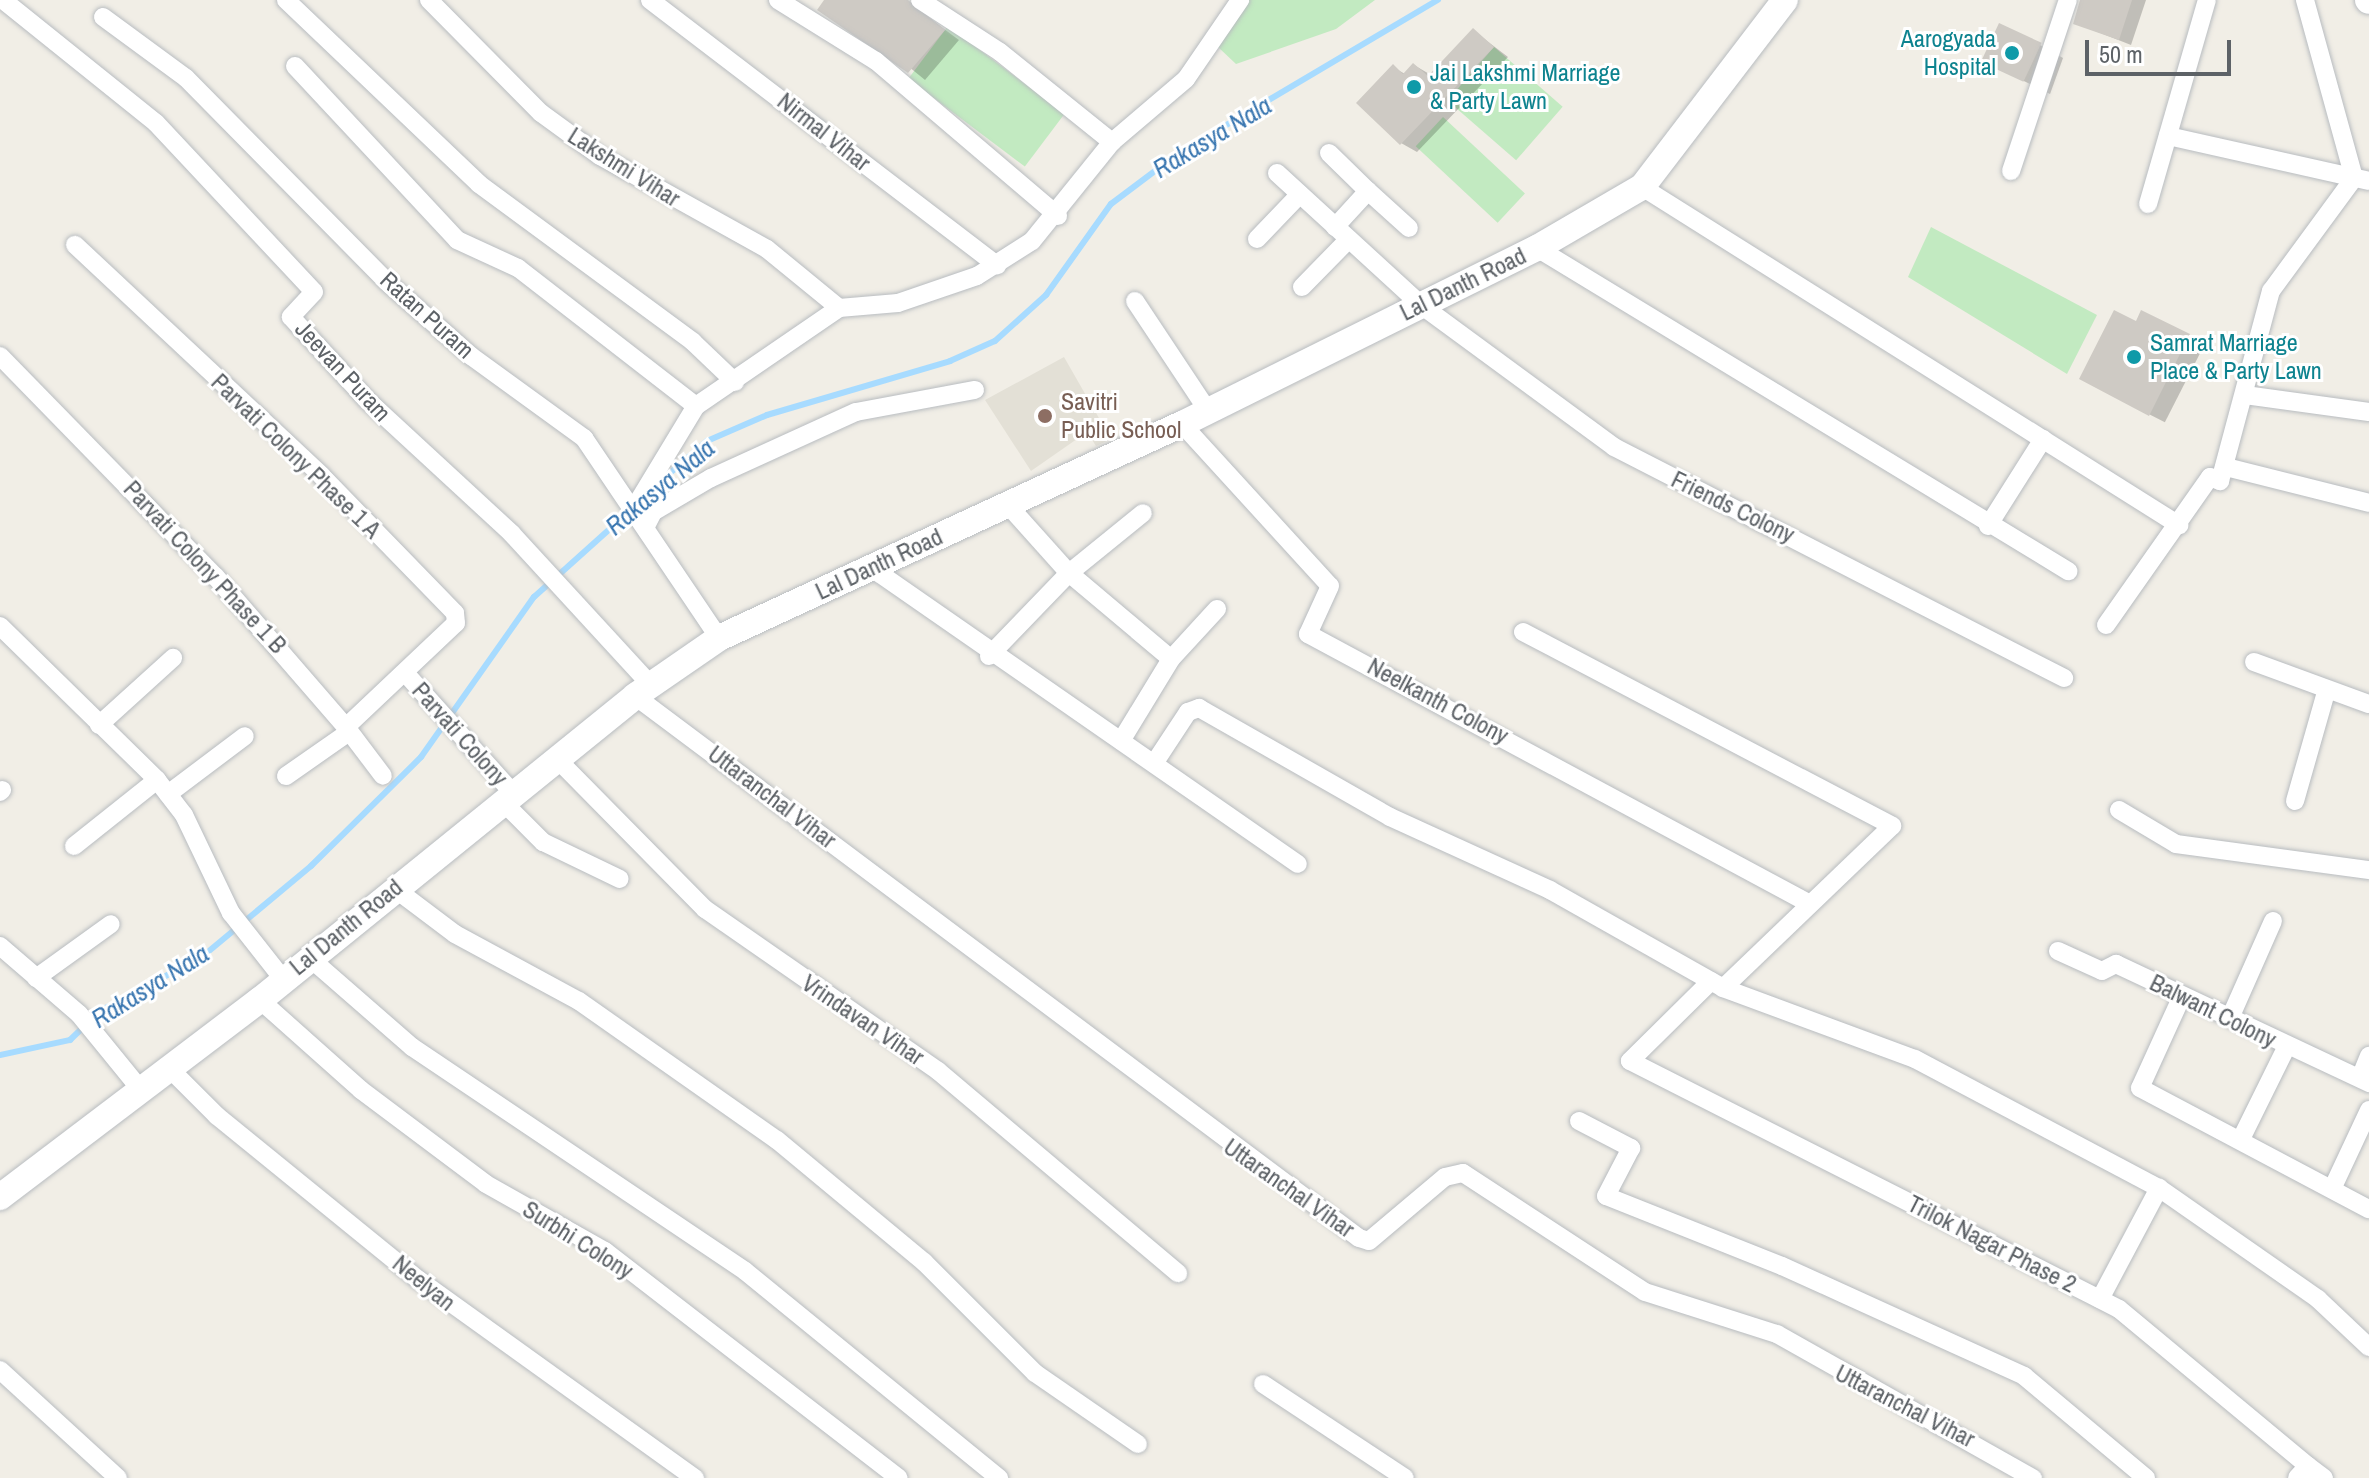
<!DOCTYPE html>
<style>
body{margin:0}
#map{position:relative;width:2369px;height:1478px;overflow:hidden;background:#f1eee6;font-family:"Archivo Narrow",sans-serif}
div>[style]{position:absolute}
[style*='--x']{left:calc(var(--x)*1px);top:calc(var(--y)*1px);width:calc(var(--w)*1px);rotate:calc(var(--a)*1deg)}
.education>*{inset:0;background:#e3e0d6}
.green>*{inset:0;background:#c2eac1;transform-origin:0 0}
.shadow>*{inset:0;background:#0003;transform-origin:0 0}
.stream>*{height:6px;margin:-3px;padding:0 3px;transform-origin:3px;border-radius:3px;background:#a7dbff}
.building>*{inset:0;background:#cecac4;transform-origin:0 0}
.roads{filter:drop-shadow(0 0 2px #b8bcc0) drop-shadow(0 0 2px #b8bcc0)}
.street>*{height:18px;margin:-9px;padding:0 9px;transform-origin:9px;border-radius:9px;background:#fff}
.secondary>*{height:26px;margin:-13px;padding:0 13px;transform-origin:13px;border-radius:13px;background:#fff}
.dots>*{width:22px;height:22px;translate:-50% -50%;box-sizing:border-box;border:4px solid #fff;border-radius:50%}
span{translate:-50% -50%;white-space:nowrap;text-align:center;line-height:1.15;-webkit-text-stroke:6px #fff;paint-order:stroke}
.culture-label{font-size:24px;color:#0d838f}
.right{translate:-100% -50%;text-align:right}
.left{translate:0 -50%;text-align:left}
.street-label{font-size:24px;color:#5d6267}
.education-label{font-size:24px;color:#785e54}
.water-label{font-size:26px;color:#3976b0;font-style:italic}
.scale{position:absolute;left:2085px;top:40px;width:146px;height:36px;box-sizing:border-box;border:4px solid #5d6267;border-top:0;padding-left:10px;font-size:24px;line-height:28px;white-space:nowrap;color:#5d6267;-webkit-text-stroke:6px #fff;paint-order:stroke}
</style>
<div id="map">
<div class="education">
<div style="clip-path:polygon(1064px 357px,1111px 439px,1096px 446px,1087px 432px,1031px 471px,985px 400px)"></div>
</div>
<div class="green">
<div style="clip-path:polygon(1246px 0,1375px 0,1336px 29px,1236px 64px,1218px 47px)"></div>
<div style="left:948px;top:26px;width:146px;height:66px;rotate:37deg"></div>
<div style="left:1494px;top:47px;width:91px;height:71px;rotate:41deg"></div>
<div style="left:1443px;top:117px;width:112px;height:40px;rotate:43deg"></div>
<div style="clip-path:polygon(1931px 227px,2097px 315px,2067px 374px,1908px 277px)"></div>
</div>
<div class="shadow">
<div style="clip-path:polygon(827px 0,905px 0,959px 40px,925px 80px)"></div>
<div style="clip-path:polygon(2081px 0,2146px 0,2131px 45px,2075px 23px)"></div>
<div style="clip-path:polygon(1474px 31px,1508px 57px,1417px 152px,1401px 143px,1393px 67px,1405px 74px,1414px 65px,1431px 75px)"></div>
<div style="clip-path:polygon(2040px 45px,2063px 58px,2050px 94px,1985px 62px)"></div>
<div style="left:2142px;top:313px;width:70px;height:87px;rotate:27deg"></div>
</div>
<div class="stream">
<div style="--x:655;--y:486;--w:69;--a:-40.9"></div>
<div style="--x:707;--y:441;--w:65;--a:-23.4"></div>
<div style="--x:767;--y:415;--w:191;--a:-16.4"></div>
<div style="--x:950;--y:361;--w:49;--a:-24"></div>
<div style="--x:995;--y:341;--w:69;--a:-42"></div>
<div style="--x:1046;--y:295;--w:112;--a:-54.5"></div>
<div style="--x:1111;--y:204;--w:85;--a:-36.9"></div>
<div style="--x:1179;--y:153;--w:301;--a:-30.6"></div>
<div style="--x:0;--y:1055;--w:72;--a:-12.1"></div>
<div style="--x:70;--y:1040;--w:42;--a:-44"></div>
<div style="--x:100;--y:1011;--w:117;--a:-28.1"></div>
<div style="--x:203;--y:956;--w:141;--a:-39.8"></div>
<div style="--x:311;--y:866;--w:155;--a:-44.7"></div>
<div style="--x:421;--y:757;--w:196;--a:-54.8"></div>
<div style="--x:534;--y:597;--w:129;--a:-41.9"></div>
</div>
<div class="building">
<div style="clip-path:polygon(824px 0,908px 0,945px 30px,908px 73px,817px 10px)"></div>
<div style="clip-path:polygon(2080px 0,2132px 0,2119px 40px,2073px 24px)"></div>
<div style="left:1999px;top:23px;width:47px;height:43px;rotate:25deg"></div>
<div style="clip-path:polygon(1473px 28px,1494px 47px,1400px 145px,1356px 103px,1393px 64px,1403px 74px,1413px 63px,1428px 76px)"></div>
<div style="clip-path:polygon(2114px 310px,2136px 321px,2141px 310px,2190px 334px,2149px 416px,2079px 379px)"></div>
</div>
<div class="roads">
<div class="street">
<div style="--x:3;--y:0;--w:196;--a:38.8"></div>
<div style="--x:156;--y:123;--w:231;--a:46.9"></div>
<div style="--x:314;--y:292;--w:34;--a:133"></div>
<div style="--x:291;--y:317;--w:113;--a:47.5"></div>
<div style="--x:367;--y:400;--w:197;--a:42.7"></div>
<div style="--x:512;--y:534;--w:204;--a:47.4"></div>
<div style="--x:286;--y:0;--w:267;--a:43.6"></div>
<div style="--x:479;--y:184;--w:266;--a:36.4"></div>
<div style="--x:693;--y:342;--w:58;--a:43.6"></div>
<div style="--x:429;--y:0;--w:159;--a:45.3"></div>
<div style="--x:541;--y:113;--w:73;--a:36.1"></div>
<div style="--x:600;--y:156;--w:191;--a:29.1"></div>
<div style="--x:767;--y:249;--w:93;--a:39.3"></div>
<div style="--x:650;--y:0;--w:437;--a:37.4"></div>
<div style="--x:778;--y:0;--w:115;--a:31.9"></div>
<div style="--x:876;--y:61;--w:239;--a:40.4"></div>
<div style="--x:920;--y:0;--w:95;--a:33"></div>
<div style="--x:1000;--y:52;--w:144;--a:38.8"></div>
<div style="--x:103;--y:17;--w:103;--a:36.3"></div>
<div style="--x:186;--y:78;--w:286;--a:45.4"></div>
<div style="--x:387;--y:282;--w:112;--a:41.4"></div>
<div style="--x:471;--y:356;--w:140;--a:36"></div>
<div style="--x:584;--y:438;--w:241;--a:56"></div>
<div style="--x:295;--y:66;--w:238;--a:47"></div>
<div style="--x:457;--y:240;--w:67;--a:24.7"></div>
<div style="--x:518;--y:268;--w:225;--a:37.8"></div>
<div style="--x:2168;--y:136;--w:206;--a:12.6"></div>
<div style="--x:1329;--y:153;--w:54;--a:44.3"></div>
<div style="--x:2011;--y:171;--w:180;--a:-71.6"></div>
<div style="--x:1277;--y:173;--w:195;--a:42.5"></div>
<div style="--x:1421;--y:305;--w:240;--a:36.3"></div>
<div style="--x:1614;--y:447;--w:506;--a:27.17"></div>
<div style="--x:1642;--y:187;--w:635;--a:32.19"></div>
<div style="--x:2148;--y:204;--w:212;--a:-73.9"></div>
<div style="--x:1335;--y:227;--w:49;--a:-47.5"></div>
<div style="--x:1368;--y:191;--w:55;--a:42.1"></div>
<div style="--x:1257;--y:239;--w:62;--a:-46.3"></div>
<div style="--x:1537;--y:248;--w:622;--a:31.31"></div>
<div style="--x:1302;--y:287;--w:67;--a:-45.6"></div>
<div style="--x:1135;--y:301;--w:132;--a:56.4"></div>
<div style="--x:0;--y:356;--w:308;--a:45.7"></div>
<div style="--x:215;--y:576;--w:200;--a:49.1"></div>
<div style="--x:346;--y:727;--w:151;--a:-43.4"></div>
<div style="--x:456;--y:623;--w:10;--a:-96"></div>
<div style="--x:455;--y:613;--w:192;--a:-134.2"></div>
<div style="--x:321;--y:475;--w:337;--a:-136.9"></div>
<div style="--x:2245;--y:395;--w:125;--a:7.8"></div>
<div style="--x:1182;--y:424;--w:219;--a:47.6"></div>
<div style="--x:1330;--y:586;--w:53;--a:114.6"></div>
<div style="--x:1308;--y:634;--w:570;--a:28.27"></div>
<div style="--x:2226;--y:467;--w:147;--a:14.1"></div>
<div style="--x:1007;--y:504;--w:93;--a:48.1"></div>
<div style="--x:1069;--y:573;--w:133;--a:40.1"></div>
<div style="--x:1171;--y:659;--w:96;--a:121.4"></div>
<div style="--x:636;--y:505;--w:116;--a:-58.8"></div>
<div style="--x:696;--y:406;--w:173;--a:-34.4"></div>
<div style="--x:839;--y:308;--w:59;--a:-4.8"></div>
<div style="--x:898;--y:303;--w:83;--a:-18.9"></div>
<div style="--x:977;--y:276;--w:65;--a:-32.5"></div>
<div style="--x:1032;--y:241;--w:127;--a:-51.1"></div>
<div style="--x:1112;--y:142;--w:97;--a:-40.4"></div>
<div style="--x:1186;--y:79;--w:96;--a:-55.6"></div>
<div style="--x:647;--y:524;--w:13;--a:-63"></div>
<div style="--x:653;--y:512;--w:67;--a:-30.4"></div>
<div style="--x:711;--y:478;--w:159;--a:-24.5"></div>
<div style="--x:856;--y:412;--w:121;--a:-10.5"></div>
<div style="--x:1988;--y:526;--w:103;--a:-57.7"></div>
<div style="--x:873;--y:569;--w:517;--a:34.77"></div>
<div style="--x:2106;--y:625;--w:181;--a:-54.9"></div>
<div style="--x:2210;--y:477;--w:11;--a:22"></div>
<div style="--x:2220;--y:481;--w:197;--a:-75"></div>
<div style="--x:2271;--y:291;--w:140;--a:-53.7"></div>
<div style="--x:2354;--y:178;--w:185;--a:-105.4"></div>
<div style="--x:0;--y:626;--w:220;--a:44.4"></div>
<div style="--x:157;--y:780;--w:44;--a:52.4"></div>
<div style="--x:184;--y:815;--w:109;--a:64.4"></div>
<div style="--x:231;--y:913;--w:84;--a:51.8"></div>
<div style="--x:1523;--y:632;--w:417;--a:27.7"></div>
<div style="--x:1892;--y:826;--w:234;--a:136.2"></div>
<div style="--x:989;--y:656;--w:115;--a:-46.1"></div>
<div style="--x:1069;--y:573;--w:95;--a:-39"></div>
<div style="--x:1171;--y:659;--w:68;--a:-47.4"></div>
<div style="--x:2254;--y:662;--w:122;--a:20.1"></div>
<div style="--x:407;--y:675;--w:159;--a:48.1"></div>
<div style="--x:635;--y:696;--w:904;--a:36.82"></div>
<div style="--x:1359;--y:1238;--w:10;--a:17"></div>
<div style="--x:1369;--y:1241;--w:99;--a:-40.1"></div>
<div style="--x:1445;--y:1177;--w:18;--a:-13"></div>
<div style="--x:1463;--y:1173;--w:217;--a:33.2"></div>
<div style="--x:1645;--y:1292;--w:139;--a:17.7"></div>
<div style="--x:1777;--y:1334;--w:294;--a:29.4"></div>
<div style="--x:99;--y:725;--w:100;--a:-42.2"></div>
<div style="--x:346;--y:727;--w:61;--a:52.9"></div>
<div style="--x:557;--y:759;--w:211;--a:45.4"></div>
<div style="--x:705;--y:909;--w:284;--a:34.8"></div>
<div style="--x:938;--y:1071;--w:314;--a:40.1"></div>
<div style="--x:1155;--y:762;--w:60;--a:-56.6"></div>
<div style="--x:1188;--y:712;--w:12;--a:-20"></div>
<div style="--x:1199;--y:708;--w:220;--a:29.7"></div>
<div style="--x:1390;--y:817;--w:176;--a:24.5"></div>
<div style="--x:1550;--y:890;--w:199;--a:29.5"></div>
<div style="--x:1723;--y:988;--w:205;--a:20.3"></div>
<div style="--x:1915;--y:1059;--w:276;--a:27.9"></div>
<div style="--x:2159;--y:1188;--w:194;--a:34.9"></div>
<div style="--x:2318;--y:1299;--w:70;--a:43.3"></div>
<div style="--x:286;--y:776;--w:77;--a:-34.9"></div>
<div style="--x:0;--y:792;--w:3;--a:-45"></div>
<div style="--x:168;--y:794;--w:96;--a:-37"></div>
<div style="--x:2295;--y:801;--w:116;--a:-74.1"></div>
<div style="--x:503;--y:802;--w:57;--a:45"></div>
<div style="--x:543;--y:842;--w:85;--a:25.7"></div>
<div style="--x:2119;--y:810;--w:66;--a:30.8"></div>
<div style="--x:2176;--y:844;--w:195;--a:7.7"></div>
<div style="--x:74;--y:846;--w:106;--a:-38.5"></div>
<div style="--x:394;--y:888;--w:76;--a:37"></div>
<div style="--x:455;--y:934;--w:141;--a:28.4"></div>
<div style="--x:579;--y:1001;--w:242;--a:35.1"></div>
<div style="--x:777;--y:1140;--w:191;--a:39.7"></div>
<div style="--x:924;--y:1262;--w:157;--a:45"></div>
<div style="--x:1035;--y:1373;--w:125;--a:34.6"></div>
<div style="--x:0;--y:946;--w:104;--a:40.7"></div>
<div style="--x:79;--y:1014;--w:98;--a:50.8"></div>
<div style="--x:2058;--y:951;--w:48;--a:24.4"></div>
<div style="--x:2102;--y:971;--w:16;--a:-27"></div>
<div style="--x:2116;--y:964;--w:280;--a:25.2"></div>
<div style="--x:311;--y:959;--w:134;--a:41.1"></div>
<div style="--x:412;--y:1047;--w:401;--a:33.9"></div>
<div style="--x:745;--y:1271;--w:328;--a:39.2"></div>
<div style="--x:36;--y:978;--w:92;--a:-35.8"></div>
<div style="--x:1711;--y:981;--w:114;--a:135.4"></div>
<div style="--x:1630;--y:1061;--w:548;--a:26.89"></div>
<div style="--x:2119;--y:1309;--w:246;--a:39.7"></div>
<div style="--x:2308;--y:1466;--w:16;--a:133"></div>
<div style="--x:2182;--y:996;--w:101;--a:114.5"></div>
<div style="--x:2140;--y:1088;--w:259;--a:27.9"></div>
<div style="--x:260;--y:1000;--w:135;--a:41.7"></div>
<div style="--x:361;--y:1090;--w:156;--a:36.9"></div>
<div style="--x:486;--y:1184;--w:137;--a:29.4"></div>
<div style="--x:605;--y:1251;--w:371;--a:37.7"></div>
<div style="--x:2230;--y:1018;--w:106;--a:-66.1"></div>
<div style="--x:169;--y:1068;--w:68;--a:45"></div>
<div style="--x:217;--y:1116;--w:260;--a:39.1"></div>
<div style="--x:419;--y:1280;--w:340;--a:35.7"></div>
<div style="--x:2360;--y:1078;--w:24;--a:-68"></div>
<div style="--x:1579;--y:1121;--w:59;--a:27.4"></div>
<div style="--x:1631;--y:1148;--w:54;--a:117.5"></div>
<div style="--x:1606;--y:1196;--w:189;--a:21.7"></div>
<div style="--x:1782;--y:1266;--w:266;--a:24.4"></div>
<div style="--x:2024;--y:1376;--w:159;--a:39.9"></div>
<div style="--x:2241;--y:1139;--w:104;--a:-63.7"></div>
<div style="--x:2333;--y:1187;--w:85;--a:-64.9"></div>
<div style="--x:2100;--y:1299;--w:126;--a:-62"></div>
<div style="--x:0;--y:1370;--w:160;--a:42.5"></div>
<div style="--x:1263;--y:1384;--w:170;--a:33.5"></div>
<div style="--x:2308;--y:1466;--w:20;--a:37"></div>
</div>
<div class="secondary">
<div style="--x:2368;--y:0;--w:1;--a:45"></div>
<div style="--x:0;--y:1197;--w:326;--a:-37.2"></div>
<div style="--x:260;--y:1000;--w:483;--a:-39"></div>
<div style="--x:635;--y:696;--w:102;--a:-34.6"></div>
<div style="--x:719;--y:638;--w:510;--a:-24.81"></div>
<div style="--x:1182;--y:424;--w:396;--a:-26.4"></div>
<div style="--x:1537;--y:248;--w:121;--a:-30.2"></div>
<div style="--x:1642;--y:187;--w:235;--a:-52.6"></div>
</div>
</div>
<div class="dots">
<div style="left:2012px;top:53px;background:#0f9aa8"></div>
<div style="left:1414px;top:87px;background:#0f9aa8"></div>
<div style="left:2134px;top:357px;background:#0f9aa8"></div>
<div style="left:1045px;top:416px;background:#8d6e63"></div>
</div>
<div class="culture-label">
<span class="right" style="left:1996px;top:53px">Aarogyada<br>Hospital</span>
<span class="left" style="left:1430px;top:87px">Jai Lakshmi Marriage<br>&amp; Party Lawn</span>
<span class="left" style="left:2150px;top:357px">Samrat Marriage<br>Place &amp; Party Lawn</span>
</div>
<div class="street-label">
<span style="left:824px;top:132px;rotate:38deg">Nirmal Vihar</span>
<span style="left:624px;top:167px;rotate:32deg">Lakshmi Vihar</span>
<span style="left:1463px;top:284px;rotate:-26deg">Lal Danth Road</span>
<span style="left:427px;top:315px;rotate:42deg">Ratan Puram</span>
<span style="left:343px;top:371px;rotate:47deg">Jeevan Puram</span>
<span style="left:296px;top:456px;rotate:44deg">Parvati Colony Phase 1 A</span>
<span style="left:1733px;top:507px;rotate:26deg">Friends Colony</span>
<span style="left:879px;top:564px;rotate:-25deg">Lal Danth Road</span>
<span style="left:205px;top:567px;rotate:47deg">Parvati Colony Phase 1 B</span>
<span style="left:1438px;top:701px;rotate:28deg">Neelkanth Colony</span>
<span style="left:460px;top:734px;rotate:48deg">Parvati Colony</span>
<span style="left:772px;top:797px;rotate:37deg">Uttaranchal Vihar</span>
<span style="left:346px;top:927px;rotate:-39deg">Lal Danth Road</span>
<span style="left:2213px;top:1011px;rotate:26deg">Balwant Colony</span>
<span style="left:863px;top:1020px;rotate:34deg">Vrindavan Vihar</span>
<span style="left:1289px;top:1188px;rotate:35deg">Uttaranchal Vihar</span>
<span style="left:578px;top:1240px;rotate:32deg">Surbhi Colony</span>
<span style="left:1992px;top:1244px;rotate:27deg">Trilok Nagar Phase 2</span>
<span style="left:424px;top:1283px;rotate:39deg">Neelyan</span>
<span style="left:1905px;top:1406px;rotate:27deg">Uttaranchal Vihar</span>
</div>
<div class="education-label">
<span class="left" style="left:1061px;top:416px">Savitri<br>Public School</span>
</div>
<div class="water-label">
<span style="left:1212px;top:137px;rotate:-31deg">Rakasya Nala</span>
<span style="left:660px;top:487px;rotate:-40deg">Rakasya Nala</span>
<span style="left:150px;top:986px;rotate:-32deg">Rakasya Nala</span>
</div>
<div class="scale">50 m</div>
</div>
